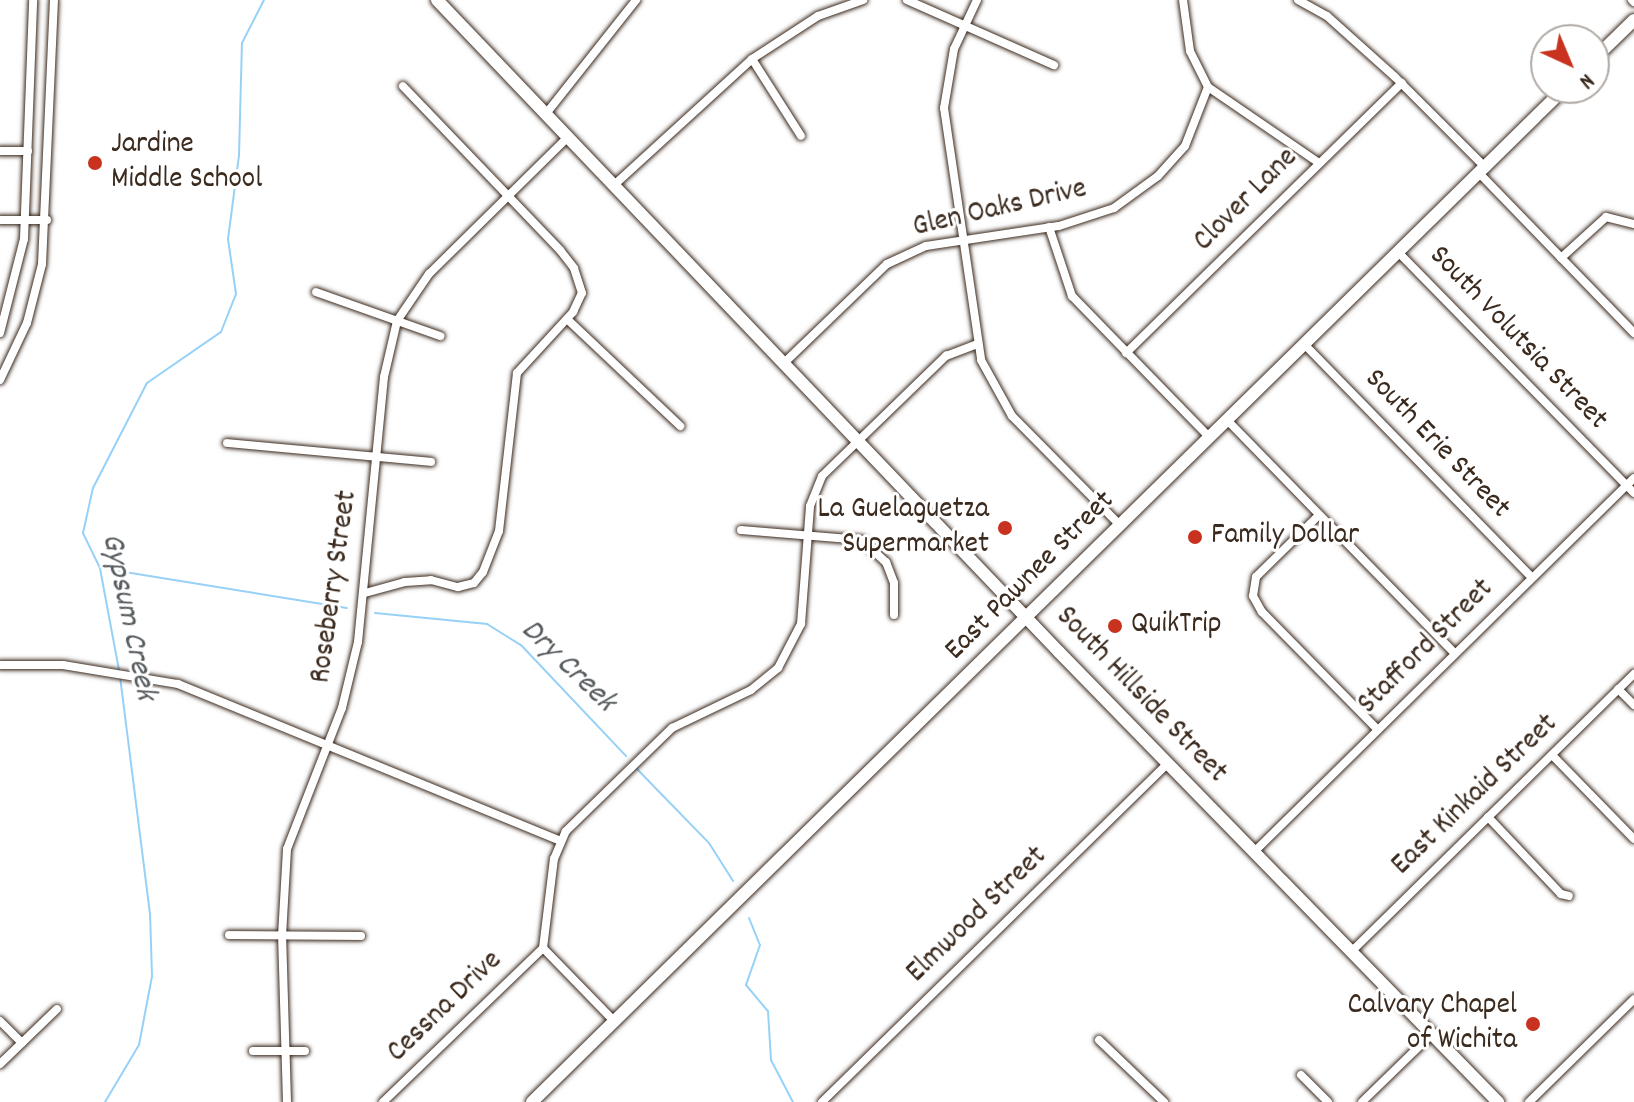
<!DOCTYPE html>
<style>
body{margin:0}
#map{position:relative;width:1634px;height:1102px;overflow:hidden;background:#fff;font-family:Dekko,sans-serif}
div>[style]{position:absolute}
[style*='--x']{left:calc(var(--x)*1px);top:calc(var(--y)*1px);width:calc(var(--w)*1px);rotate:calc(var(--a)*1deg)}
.stream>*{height:2px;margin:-1px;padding:0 1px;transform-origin:1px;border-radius:1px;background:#97d1f7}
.roads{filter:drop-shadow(0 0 2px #3b2a1e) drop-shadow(0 0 2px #3b2a1e)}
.minor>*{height:8px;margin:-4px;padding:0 4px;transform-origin:4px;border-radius:4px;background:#fff}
.secondary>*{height:12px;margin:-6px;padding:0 6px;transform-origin:6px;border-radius:6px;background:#fff}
.dots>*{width:22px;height:22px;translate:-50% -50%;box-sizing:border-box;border:4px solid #fff;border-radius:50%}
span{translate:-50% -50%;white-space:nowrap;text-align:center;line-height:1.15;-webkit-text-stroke:6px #fff;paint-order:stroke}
.poi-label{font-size:30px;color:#3b2a1e}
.left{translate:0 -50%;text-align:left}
.right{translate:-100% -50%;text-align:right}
.street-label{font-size:30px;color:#3b2a1e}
.water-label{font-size:32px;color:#575c5f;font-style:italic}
.north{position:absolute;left:1530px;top:24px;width:80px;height:80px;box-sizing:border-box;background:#fff;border:2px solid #b1aaa5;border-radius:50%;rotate:136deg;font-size:22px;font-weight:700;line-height:32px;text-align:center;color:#3b2a1e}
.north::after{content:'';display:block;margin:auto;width:28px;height:36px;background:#c8321e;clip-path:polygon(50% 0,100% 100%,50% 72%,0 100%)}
</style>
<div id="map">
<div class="stream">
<div style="--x:100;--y:568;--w:250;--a:9.2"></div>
<div style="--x:375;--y:613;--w:113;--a:5.6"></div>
<div style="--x:487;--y:624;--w:40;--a:32"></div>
<div style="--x:521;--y:645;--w:153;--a:46.6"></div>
<div style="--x:119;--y:670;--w:104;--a:-100.6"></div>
<div style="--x:100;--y:568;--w:39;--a:-116"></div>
<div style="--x:83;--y:533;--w:46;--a:-77.5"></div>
<div style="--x:93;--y:488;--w:118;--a:-62.8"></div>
<div style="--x:147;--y:383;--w:90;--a:-34.6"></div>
<div style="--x:221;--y:332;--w:41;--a:-68.5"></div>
<div style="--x:236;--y:294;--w:56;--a:-98.3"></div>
<div style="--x:228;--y:239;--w:84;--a:-82.5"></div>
<div style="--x:239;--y:156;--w:113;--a:-88.5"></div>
<div style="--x:242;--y:43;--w:48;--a:-62.9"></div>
<div style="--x:637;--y:769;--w:103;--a:45.8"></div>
<div style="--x:709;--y:843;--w:45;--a:57.7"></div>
<div style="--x:749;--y:918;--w:29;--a:68"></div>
<div style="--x:760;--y:945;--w:42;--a:109.3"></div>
<div style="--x:746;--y:985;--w:34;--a:50"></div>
<div style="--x:768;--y:1011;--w:49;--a:86.5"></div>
<div style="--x:771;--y:1060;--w:47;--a:62.4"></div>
<div style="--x:105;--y:1102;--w:66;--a:-59.2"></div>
<div style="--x:139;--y:1045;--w:70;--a:-79.3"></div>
<div style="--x:152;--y:976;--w:62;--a:-91.8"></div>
<div style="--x:150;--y:914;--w:239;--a:-97.2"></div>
</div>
<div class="roads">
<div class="minor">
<div style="--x:907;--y:0;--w:161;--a:23.9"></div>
<div style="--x:977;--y:0;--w:54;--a:115.1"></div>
<div style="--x:954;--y:49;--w:60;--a:99.6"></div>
<div style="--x:944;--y:108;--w:255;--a:81.6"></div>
<div style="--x:981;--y:360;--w:64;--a:61"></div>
<div style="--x:1012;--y:416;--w:153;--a:45.3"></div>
<div style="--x:1298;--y:0;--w:33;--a:29"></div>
<div style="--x:1327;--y:16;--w:91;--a:41.9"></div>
<div style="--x:1395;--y:77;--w:127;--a:45"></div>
<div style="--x:1632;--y:0;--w:3;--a:45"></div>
<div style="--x:752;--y:59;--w:91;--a:57.5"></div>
<div style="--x:1208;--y:87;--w:135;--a:34.4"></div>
<div style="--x:545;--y:115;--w:147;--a:-51.6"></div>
<div style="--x:0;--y:151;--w:28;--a:0"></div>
<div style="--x:1479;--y:173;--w:223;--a:45.9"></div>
<div style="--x:613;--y:186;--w:188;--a:-42.4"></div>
<div style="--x:752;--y:59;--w:79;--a:-33.1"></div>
<div style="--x:818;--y:16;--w:48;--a:-19.6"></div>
<div style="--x:0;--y:220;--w:47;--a:0"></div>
<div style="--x:1049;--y:227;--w:73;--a:71.6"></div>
<div style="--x:1072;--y:296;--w:198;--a:45.8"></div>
<div style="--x:1399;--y:253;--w:336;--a:45.6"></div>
<div style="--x:1561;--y:258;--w:61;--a:-42.3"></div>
<div style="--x:1606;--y:217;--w:29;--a:14"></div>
<div style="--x:316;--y:292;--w:132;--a:19.5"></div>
<div style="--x:567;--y:319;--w:156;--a:43.4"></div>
<div style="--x:0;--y:333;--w:97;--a:-75.7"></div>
<div style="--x:24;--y:239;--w:239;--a:-87.8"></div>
<div style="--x:1305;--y:345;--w:325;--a:45.7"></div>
<div style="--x:1126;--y:353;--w:386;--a:-44.4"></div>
<div style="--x:783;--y:364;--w:144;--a:-43.9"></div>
<div style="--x:887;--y:264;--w:43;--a:-24.8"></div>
<div style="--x:926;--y:246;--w:134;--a:-8.6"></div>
<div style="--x:1059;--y:226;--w:58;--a:-18.1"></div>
<div style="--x:1114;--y:208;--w:54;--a:-36"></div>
<div style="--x:1158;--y:176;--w:40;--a:-48"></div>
<div style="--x:1185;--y:146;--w:63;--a:-68.7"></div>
<div style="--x:1208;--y:87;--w:40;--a:-116.6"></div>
<div style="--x:1190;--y:51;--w:51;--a:-97.8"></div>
<div style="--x:0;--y:380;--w:63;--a:-64.7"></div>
<div style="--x:27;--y:323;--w:61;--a:-75.7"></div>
<div style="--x:42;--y:264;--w:264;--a:-87.4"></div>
<div style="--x:1228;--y:421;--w:325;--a:45.7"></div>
<div style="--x:227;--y:443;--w:205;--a:5.3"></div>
<div style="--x:1319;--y:515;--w:88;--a:135.5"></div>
<div style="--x:1256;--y:577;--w:19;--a:99"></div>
<div style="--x:1253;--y:596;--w:18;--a:61"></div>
<div style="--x:1262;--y:612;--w:165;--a:45.5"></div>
<div style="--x:741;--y:530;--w:121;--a:4.7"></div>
<div style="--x:862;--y:540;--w:33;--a:43"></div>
<div style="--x:886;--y:562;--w:22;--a:69"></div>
<div style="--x:894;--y:583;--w:32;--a:90"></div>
<div style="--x:365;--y:593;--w:41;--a:-15.4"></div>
<div style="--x:405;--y:582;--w:26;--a:-4"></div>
<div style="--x:431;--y:580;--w:28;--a:15"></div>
<div style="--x:458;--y:587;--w:16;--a:-14"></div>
<div style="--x:474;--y:583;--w:14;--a:-51"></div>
<div style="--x:483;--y:572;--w:44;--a:-68.7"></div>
<div style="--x:499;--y:531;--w:159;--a:-83.5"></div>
<div style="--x:517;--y:373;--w:83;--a:-47.4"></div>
<div style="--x:573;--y:312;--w:21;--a:-65"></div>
<div style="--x:582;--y:293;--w:26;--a:-108"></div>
<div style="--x:574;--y:268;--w:23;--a:-128"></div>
<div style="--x:560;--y:250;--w:227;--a:-133.8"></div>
<div style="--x:0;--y:665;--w:63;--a:0"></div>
<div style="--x:63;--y:665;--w:117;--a:9.4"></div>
<div style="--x:178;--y:684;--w:413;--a:22.3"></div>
<div style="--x:1618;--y:689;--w:23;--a:45"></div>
<div style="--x:1552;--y:755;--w:117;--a:45.7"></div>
<div style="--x:1488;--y:817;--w:106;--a:46.5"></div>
<div style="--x:1561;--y:894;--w:8;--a:14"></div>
<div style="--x:1254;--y:852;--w:533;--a:-44.54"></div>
<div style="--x:229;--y:935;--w:132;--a:0.4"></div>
<div style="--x:543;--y:948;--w:90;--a:-83"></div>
<div style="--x:554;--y:859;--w:30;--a:-67"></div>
<div style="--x:566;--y:831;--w:148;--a:-44.2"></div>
<div style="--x:672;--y:728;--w:88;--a:-25.7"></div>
<div style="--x:751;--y:690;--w:35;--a:-39"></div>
<div style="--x:778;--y:668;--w:50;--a:-62.4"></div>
<div style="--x:801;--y:624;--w:118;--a:-85.6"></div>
<div style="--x:810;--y:506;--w:32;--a:-68"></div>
<div style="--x:822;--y:476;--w:173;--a:-44.1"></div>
<div style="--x:946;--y:356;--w:33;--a:-21"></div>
<div style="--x:543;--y:948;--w:102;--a:45.8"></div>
<div style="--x:1351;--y:952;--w:397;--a:-44.5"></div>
<div style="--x:0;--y:1021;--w:31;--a:45"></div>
<div style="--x:1099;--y:1040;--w:90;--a:43.6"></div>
<div style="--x:253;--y:1051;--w:52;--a:0"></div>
<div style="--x:0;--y:1064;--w:79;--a:-44"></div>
<div style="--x:1301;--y:1075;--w:38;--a:45"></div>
<div style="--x:287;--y:1102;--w:166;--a:-91.7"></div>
<div style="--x:282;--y:936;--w:87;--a:-86.7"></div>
<div style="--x:287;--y:849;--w:151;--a:-68.7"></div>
<div style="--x:342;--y:708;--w:68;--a:-76.4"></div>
<div style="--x:358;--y:642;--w:266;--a:-84.4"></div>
<div style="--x:384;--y:377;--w:57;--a:-76.9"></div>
<div style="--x:397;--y:321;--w:57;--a:-55.8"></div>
<div style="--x:429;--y:274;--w:194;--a:-44.6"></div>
<div style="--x:383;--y:1102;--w:222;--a:-43.9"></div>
<div style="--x:822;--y:1102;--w:484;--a:-44.4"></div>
<div style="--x:1362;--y:1102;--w:98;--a:-44.2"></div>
<div style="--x:1529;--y:1102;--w:147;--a:-44.4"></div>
</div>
<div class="secondary">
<div style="--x:437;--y:0;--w:901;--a:46.35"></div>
<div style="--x:1059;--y:652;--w:629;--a:45.71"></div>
<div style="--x:1594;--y:59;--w:56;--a:-44.3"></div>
<div style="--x:532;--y:1102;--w:1448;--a:-44.47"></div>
</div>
</div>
<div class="dots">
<div style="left:95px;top:163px;background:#c8321e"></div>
<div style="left:1005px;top:528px;background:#c8321e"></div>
<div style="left:1195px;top:537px;background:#c8321e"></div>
<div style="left:1115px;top:626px;background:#c8321e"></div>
<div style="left:1533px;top:1024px;background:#c8321e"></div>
</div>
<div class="poi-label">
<span class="left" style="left:111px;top:163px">Jardine<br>Middle School</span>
<span class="right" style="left:989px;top:528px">La Guelaguetza<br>Supermarket</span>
<span class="left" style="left:1211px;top:537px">Family Dollar</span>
<span class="left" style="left:1131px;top:626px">QuikTrip</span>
<span class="right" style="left:1517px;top:1024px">Calvary Chapel<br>of Wichita</span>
</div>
<div class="street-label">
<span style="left:1247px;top:201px;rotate:-45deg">Clover Lane</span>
<span style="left:1000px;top:210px;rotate:-13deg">Glen Oaks Drive</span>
<span style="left:1517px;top:339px;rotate:46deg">South Volutsia Street</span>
<span style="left:1436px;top:445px;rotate:46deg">South Erie Street</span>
<span style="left:1031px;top:577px;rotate:-45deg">East Pawnee Street</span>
<span style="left:336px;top:587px;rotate:-82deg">Roseberry Street</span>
<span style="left:1427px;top:648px;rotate:-45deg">Stafford Street</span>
<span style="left:1140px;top:696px;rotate:46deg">South Hillside Street</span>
<span style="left:1476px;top:796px;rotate:-44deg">East Kinkaid Street</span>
<span style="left:978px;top:916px;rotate:-44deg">Elmwood Street</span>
<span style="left:446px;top:1008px;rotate:-44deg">Cessna Drive</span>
</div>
<div class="water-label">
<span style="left:127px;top:617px;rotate:78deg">Gypsum Creek</span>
<span style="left:567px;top:667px;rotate:44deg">Dry Creek</span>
</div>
<div class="north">N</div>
</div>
